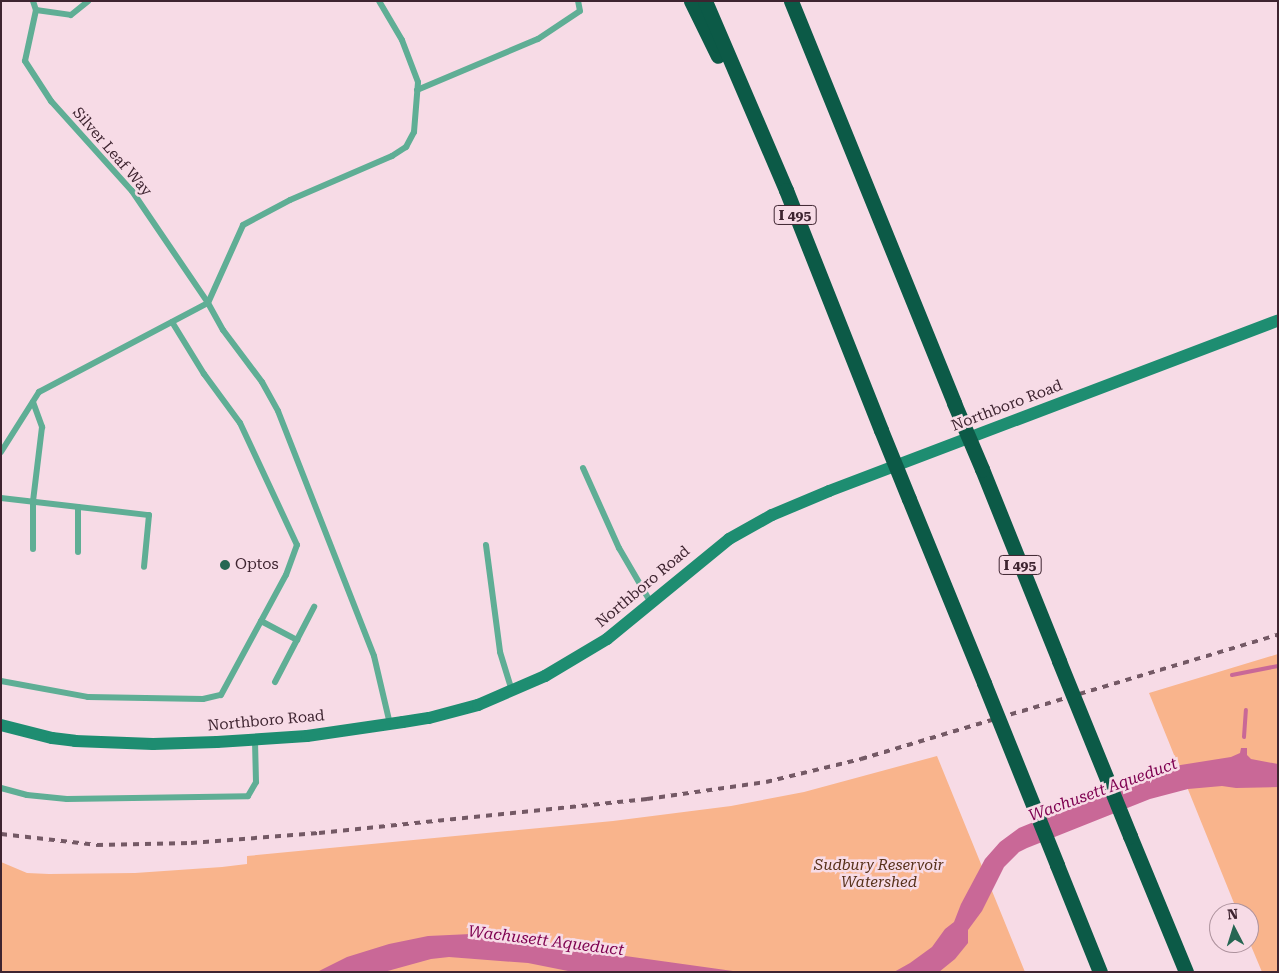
<!DOCTYPE html>
<style>
body{margin:0}
#map{position:relative;width:1279px;height:973px;overflow:hidden;background:#f7dbe6;font-family:"Roboto Serif",serif}
div>[style]{position:absolute}
[style*='--x']{left:calc(var(--x)*1px);top:calc(var(--y)*1px);width:calc(var(--w)*1px);rotate:calc(var(--a)*1deg)}
.green>*{inset:0;background:#f9b48c}
.water>*{inset:0;background:#c96897}
.stream>*{height:4px;margin:-2px;padding:0 2px;transform-origin:2px;border-radius:2px;background:#c96897}
.service>*{height:6px;margin:-3px;padding:0 3px;transform-origin:3px;border-radius:3px;background:#5fae95}
.secondary>*{height:12px;margin:-6px;padding:0 6px;transform-origin:6px;border-radius:6px;background:#1e8d71}
.motorway>*{height:15px;margin:-7.5px;padding:0 7.5px;transform-origin:7.5px;border-radius:7.5px;background:#0c5a47}
.rail>*{height:4px;margin-top:-2px;transform-origin:0;background:repeating-linear-gradient(90deg,#745965 0 6px,transparent 0 12px)}
.motorway-bridge>*{height:15px;margin:-7.5px;padding:0 7.5px;transform-origin:7.5px;border-radius:7.5px;background:#0c5a47}
.dots>*{width:14px;height:14px;translate:-50% -50%;box-sizing:border-box;border:2px solid #f7dbe6;border-radius:50%}
span{translate:-50% -50%;white-space:nowrap;text-align:center;line-height:1.15;-webkit-text-stroke:5px #f7dbe6;paint-order:stroke}
.shield-label span{padding:1px 4px;background:#f7dbe6;border:1px solid;border-radius:4px;-webkit-text-stroke-width:0}
.shield-label{font-size:14px;color:#3e2430;font-weight:700}
.street-label{font-size:15px;color:#3e2430}
.poi-label{font-size:15px;color:#3e2430}
.left{translate:0 -50%;text-align:left}
.park-label{font-size:15px;color:#57311a;font-style:italic}
.water-label{font-size:16px;color:#7e0050;font-style:italic}
.frame{position:absolute;inset:0;border:2px solid #3e2430;pointer-events:none}
.north{position:absolute;left:1209px;top:903px;width:50px;height:50px;box-sizing:border-box;background:#f7dbe6;border:1px solid #ad929d;border-radius:50%;rotate:355deg;font-size:14px;font-weight:700;line-height:20px;text-align:center;color:#3e2430}
.north::after{content:'';display:block;margin:auto;width:18px;height:22px;background:#266653;clip-path:polygon(50% 0,100% 100%,50% 72%,0 100%)}
</style>
<div id="map">
<div class="green">
<div style="clip-path:polygon(1278px 654px,1278px 972px,1262px 972px,1249px 941px,1249px 913px,1238px 913px,1149px 693px)"></div>
<div style="clip-path:polygon(937px 756px,1025px 972px,1px 972px,1px 862px,27px 873px,49px 874px,135px 873px,222px 867px,247px 864px,247px 856px,613px 821px,731px 806px,804px 792px)"></div>
</div>
<div class="water">
<div style="clip-path:polygon(1241px 748px,1247px 748px,1247px 755px,1251px 759px,1278px 764px,1278px 787px,1236px 788px,1222px 786px,1188px 789px,1150px 799px,1027px 848px,1019px 852px,1004px 867px,982px 911px,968px 930px,968px 943px,955px 959px,939px 972px,894px 972px,910px 963px,932px 947px,945px 929px,954px 922px,961px 904px,985px 859px,1000px 842px,1019px 828px,1168px 767px,1231px 757px,1240px 753px)"></div>
<div style="clip-path:polygon(471px 934px,516px 937px,552px 945px,566px 945px,611px 954px,740px 972px,573px 972px,528px 963px,449px 957px,431px 959px,384px 972px,317px 972px,347px 957px,389px 944px,428px 936px)"></div>
</div>
<div class="stream">
<div style="--x:1232;--y:675;--w:47;--a:-11.1"></div>
<div style="--x:1244;--y:737;--w:27;--a:-86"></div>
</div>
<div class="service">
<div style="--x:33;--y:1;--w:9;--a:72"></div>
<div style="--x:36;--y:10;--w:52;--a:102.2"></div>
<div style="--x:25;--y:61;--w:48;--a:57"></div>
<div style="--x:51;--y:101;--w:121;--a:48"></div>
<div style="--x:132;--y:191;--w:135;--a:55.8"></div>
<div style="--x:208;--y:303;--w:31;--a:61"></div>
<div style="--x:223;--y:330;--w:65;--a:53.1"></div>
<div style="--x:262;--y:382;--w:33;--a:61"></div>
<div style="--x:278;--y:411;--w:263;--a:68.6"></div>
<div style="--x:374;--y:656;--w:70;--a:76.8"></div>
<div style="--x:36;--y:10;--w:35;--a:8"></div>
<div style="--x:71;--y:15;--w:22;--a:-39"></div>
<div style="--x:417;--y:90;--w:131;--a:-22.9"></div>
<div style="--x:538;--y:39;--w:50;--a:-33.7"></div>
<div style="--x:580;--y:11;--w:10;--a:-101"></div>
<div style="--x:33;--y:402;--w:27;--a:70"></div>
<div style="--x:42;--y:427;--w:75;--a:96.9"></div>
<div style="--x:33;--y:501;--w:48;--a:90"></div>
<div style="--x:1;--y:452;--w:71;--a:-57.7"></div>
<div style="--x:39;--y:392;--w:191;--a:-27.8"></div>
<div style="--x:208;--y:303;--w:85;--a:-65.8"></div>
<div style="--x:243;--y:225;--w:53;--a:-28"></div>
<div style="--x:290;--y:200;--w:111;--a:-23.3"></div>
<div style="--x:392;--y:156;--w:17;--a:-33"></div>
<div style="--x:406;--y:147;--w:17;--a:-62"></div>
<div style="--x:414;--y:132;--w:50;--a:-85.4"></div>
<div style="--x:418;--y:82;--w:45;--a:-110.9"></div>
<div style="--x:402;--y:40;--w:45;--a:-120.5"></div>
<div style="--x:583;--y:468;--w:88;--a:65.8"></div>
<div style="--x:619;--y:548;--w:64;--a:59.8"></div>
<div style="--x:1;--y:498;--w:149;--a:6.6"></div>
<div style="--x:149;--y:515;--w:52;--a:95.5"></div>
<div style="--x:486;--y:545;--w:108;--a:82.5"></div>
<div style="--x:500;--y:652;--w:41;--a:72.9"></div>
<div style="--x:78;--y:552;--w:45;--a:-90"></div>
<div style="--x:261;--y:621;--w:41;--a:27.8"></div>
<div style="--x:1;--y:681;--w:88;--a:10.4"></div>
<div style="--x:88;--y:697;--w:115;--a:1"></div>
<div style="--x:203;--y:699;--w:18;--a:-13"></div>
<div style="--x:221;--y:695;--w:136;--a:-61.6"></div>
<div style="--x:286;--y:575;--w:32;--a:-70"></div>
<div style="--x:297;--y:545;--w:135;--a:-115"></div>
<div style="--x:240;--y:423;--w:61;--a:-126.3"></div>
<div style="--x:204;--y:374;--w:61;--a:-121.6"></div>
<div style="--x:275;--y:682;--w:85;--a:-62.5"></div>
<div style="--x:1;--y:788;--w:27;--a:15"></div>
<div style="--x:27;--y:795;--w:40;--a:5.7"></div>
<div style="--x:67;--y:799;--w:181;--a:-0.9"></div>
<div style="--x:248;--y:796;--w:16;--a:-60"></div>
<div style="--x:256;--y:782;--w:42;--a:-91.4"></div>
</div>
<div class="secondary">
<div style="--x:1;--y:725;--w:53;--a:14.3"></div>
<div style="--x:52;--y:738;--w:23;--a:7"></div>
<div style="--x:75;--y:741;--w:78;--a:2.2"></div>
<div style="--x:153;--y:744;--w:64;--a:-1.8"></div>
<div style="--x:217;--y:742;--w:90;--a:-3.8"></div>
<div style="--x:307;--y:736;--w:97;--a:-8.3"></div>
<div style="--x:403;--y:722;--w:26;--a:-9"></div>
<div style="--x:429;--y:718;--w:51;--a:-14.9"></div>
<div style="--x:478;--y:705;--w:73;--a:-23.4"></div>
<div style="--x:545;--y:676;--w:72;--a:-30.8"></div>
<div style="--x:607;--y:639;--w:158;--a:-39.3"></div>
<div style="--x:729;--y:539;--w:49;--a:-29.2"></div>
<div style="--x:772;--y:515;--w:62;--a:-22.8"></div>
<div style="--x:829;--y:491;--w:480;--a:-20.8"></div>
</div>
<div class="motorway">
<div style="--x:691;--y:1;--w:61;--a:63.9"></div>
<div style="--x:705;--y:1;--w:206;--a:66.8"></div>
<div style="--x:786;--y:190;--w:258;--a:68.4"></div>
<div style="--x:791;--y:1;--w:434;--a:67.9"></div>
<div style="--x:982;--y:469;--w:207;--a:68.1"></div>
<div style="--x:909;--y:499;--w:199;--a:67.8"></div>
<div style="--x:1130;--y:836;--w:147;--a:67.6"></div>
<div style="--x:1057;--y:865;--w:115;--a:68.1"></div>
</div>
<div class="rail">
<div style="--x:1;--y:834;--w:97;--a:6.5"></div>
<div style="--x:97;--y:845;--w:94;--a:-1.2"></div>
<div style="--x:191;--y:843;--w:128;--a:-4.5"></div>
<div style="--x:319;--y:833;--w:330;--a:-5.9"></div>
<div style="--x:647;--y:799;--w:120;--a:-8.1"></div>
<div style="--x:766;--y:782;--w:98;--a:-13.6"></div>
<div style="--x:861;--y:759;--w:435;--a:-16.6"></div>
</div>
<div class="motorway-bridge">
<div style="--x:954;--y:403;--w:72;--a:67"></div>
<div style="--x:881;--y:430;--w:74;--a:67.9"></div>
<div style="--x:1059;--y:661;--w:189;--a:67.9"></div>
<div style="--x:984;--y:683;--w:196;--a:68.1"></div>
</div>
<div class="dots">
<div style="left:225px;top:565px;background:#266653"></div>
</div>
<div class="shield-label">
<span style="left:795px;top:215px">I 495</span>
<span style="left:1020px;top:565px">I 495</span>
</div>
<div class="street-label">
<span style="left:112px;top:152px;rotate:49deg">Silver Leaf Way</span>
<span style="left:1007px;top:406px;rotate:-21deg">Northboro Road</span>
<span style="left:643px;top:587px;rotate:-40deg">Northboro Road</span>
<span style="left:266px;top:721px;rotate:-5deg">Northboro Road</span>
</div>
<div class="poi-label">
<span class="left" style="left:235px;top:565px">Optos</span>
</div>
<div class="park-label">
<span style="left:879px;top:874px">Sudbury Reservoir<br>Watershed</span>
</div>
<div class="water-label">
<span style="left:1103px;top:790px;rotate:-20deg">Wachusett Aqueduct</span>
<span style="left:546px;top:941px;rotate:7deg">Wachusett Aqueduct</span>
</div>
<div class="frame"></div>
<div class="north">N</div>
</div>
